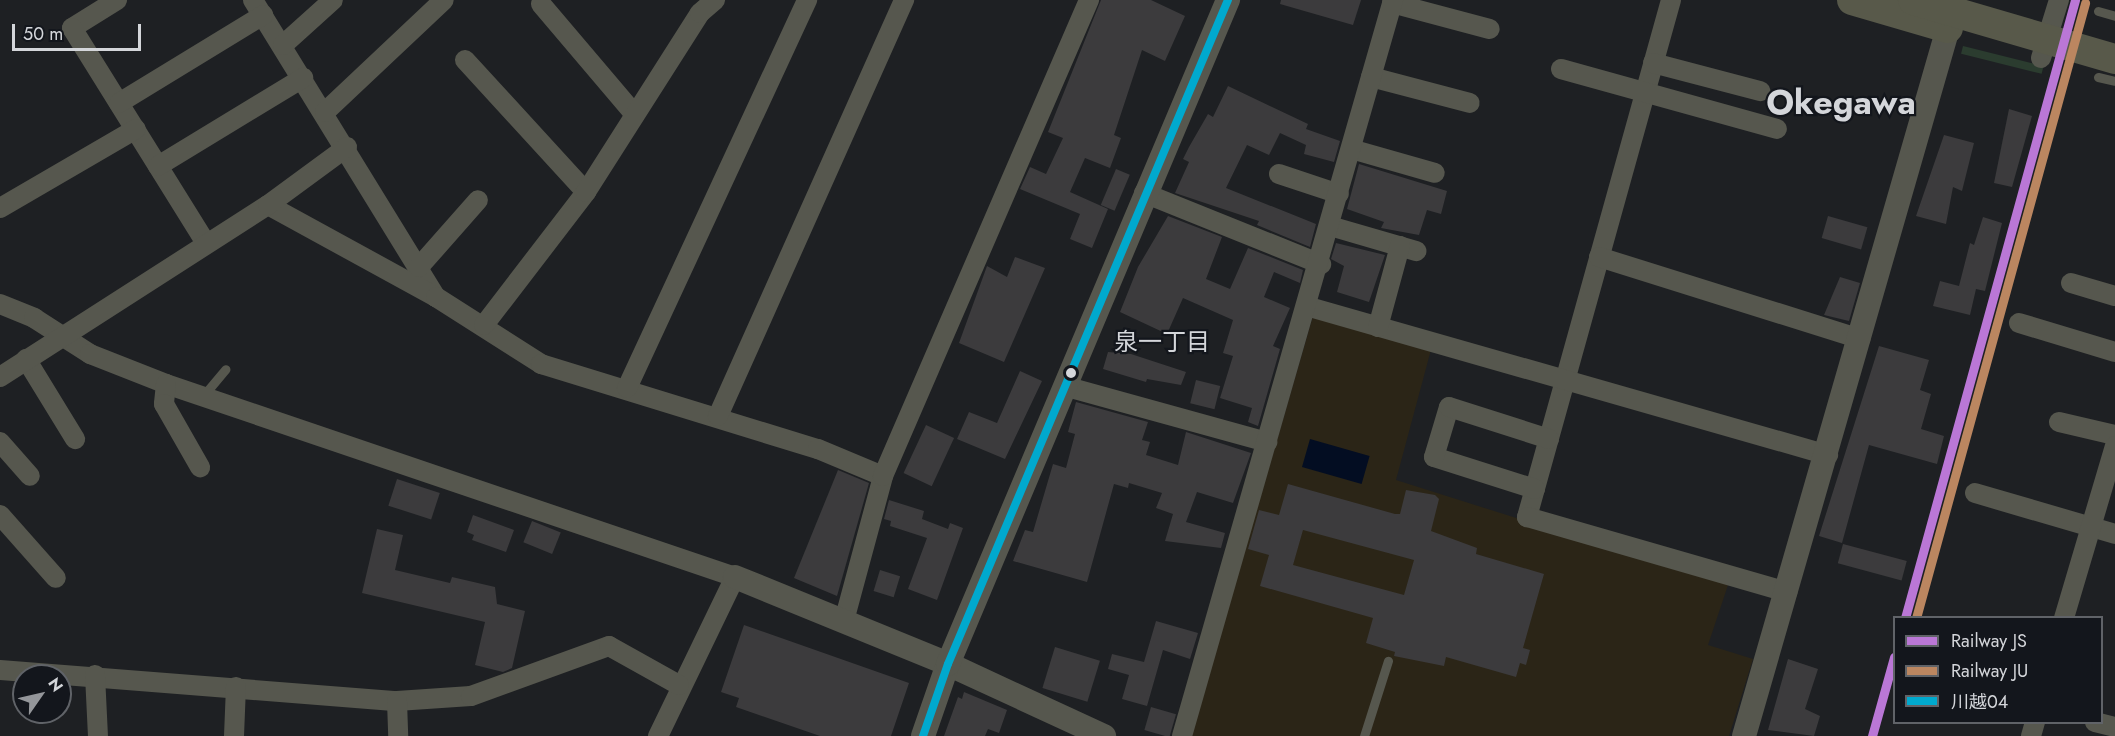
<!DOCTYPE html>
<meta charset="utf-8">
<style>
body{margin:0}
#map{position:relative;width:2115px;height:736px;overflow:hidden;background:#1e2023;font-family:Jost,"Noto Sans JP",sans-serif}
div>[style]{position:absolute}
[style*='--x']{left:calc(var(--x)*1px);top:calc(var(--y)*1px);width:calc(var(--w)*1px);rotate:calc(var(--a)*1deg)}
.education>*{inset:0;background:#2b2517}
.green>*{inset:0;background:#2b3c2f;transform-origin:0 0}
.water>*{inset:0;background:#030d22;transform-origin:0 0}
.building>*{inset:0;background:#3c3b3d;transform-origin:0 0}
.service>*{height:9px;margin:-4.5px;padding:0 4.5px;transform-origin:4.5px;border-radius:4.5px;background:#56574e}
.minor>*{height:20px;margin:-10px;padding:0 10px;transform-origin:10px;border-radius:10px;background:#56574e}
.tertiary>*{height:24px;margin:-12px;padding:0 12px;transform-origin:12px;border-radius:12px;background:#56574e}
.primary>*{height:30px;margin:-15px;padding:0 15px;transform-origin:15px;border-radius:15px;background:#58594a}
.primary-bridge>*{height:30px;margin:-15px;padding:0 15px;transform-origin:15px;border-radius:15px;background:#58594a}
.bus-1>*{height:8px;margin:-4px;padding:0 4px;transform-origin:4px;border-radius:4px;background:#00a9ce}
.rail-1>*{height:9px;margin:-4.5px;padding:0 4.5px;transform-origin:4.5px;border-radius:4.5px;background:#ba77d6}
.rail-2>*{height:9px;margin:-4.5px;padding:0 4.5px;transform-origin:4.5px;border-radius:4.5px;background:#bb8660}
.dots>*{width:16px;height:16px;translate:-50% -50%;box-sizing:border-box;border:3px solid #13161c;border-radius:50%}
span{translate:-50% -50%;white-space:nowrap;text-align:center;line-height:1.15;-webkit-text-stroke:4.5px #13161c;paint-order:stroke}
.neighbourhood-label{font-size:24px;color:#d4d6da}
.town-label{font-size:34px;color:#d4d6da;font-weight:700}
.legend{position:absolute;left:1893px;top:616px;width:210px;height:108px;box-sizing:border-box;background:#13161c;border:2px solid #606368;margin:0;padding:8px 10px;list-style:none;font-size:18px;color:#d4d6da}
.legend li{display:flex;align-items:center;gap:12px;height:30px}
.legend b{width:30px;border:2px solid #606368}
.north{position:absolute;left:12px;top:664px;width:60px;height:60px;box-sizing:border-box;background:#13161c;border:2px solid #606368;border-radius:50%;rotate:56deg;font-size:16px;font-weight:700;line-height:24px;text-align:center;color:#d4d6da}
.north::after{content:'';display:block;margin:auto;width:21px;height:27px;background:#94969a;clip-path:polygon(50% 0,100% 100%,50% 72%,0 100%)}
.scale{position:absolute;left:12px;top:24px;width:129px;height:27px;box-sizing:border-box;border:3px solid #d4d6da;border-top:0;padding-left:8px;font-size:18px;line-height:21px;white-space:nowrap;color:#d4d6da;-webkit-text-stroke:4px #13161c;paint-order:stroke}
</style>
<div id="map">
<div class="education">
<div style="clip-path:polygon(1313px 316px,1432px 346px,1396px 480px,1728px 585px,1708px 645px,1753px 659px,1729px 736px,1191px 736px)"></div>
</div>
<div class="green">
<div style="left:1963px;top:46px;width:83px;height:8px;rotate:14deg"></div>
</div>
<div class="water">
<div style="left:1310px;top:439px;width:62px;height:29px;rotate:16deg"></div>
</div>
<div class="building">
<div style="clip-path:polygon(1101px 0,1151px 0,1185px 16px,1165px 61px,1142px 50px,1114px 135px,1121px 138px,1110px 168px,1085px 158px,1070px 192px,1108px 209px,1092px 248px,1070px 239px,1080px 214px,1020px 189px,1030px 167px,1046px 174px,1063px 138px,1048px 132px)"></div>
<div style="clip-path:polygon(1281px 0,1361px 0,1353px 25px,1280px 4px)"></div>
<div style="clip-path:polygon(1228px 86px,1308px 124px,1306px 129px,1340px 141px,1334px 162px,1304px 154px,1306px 145px,1280px 133px,1269px 155px,1247px 145px,1226px 188px,1316px 224px,1310px 247px,1257px 225px,1259px 221px,1175px 193px,1189px 162px,1183px 159px,1189px 147px,1208px 114px,1213px 117px)"></div>
<div style="clip-path:polygon(2009px 109px,2032px 116px,2012px 187px,1994px 183px)"></div>
<div style="clip-path:polygon(1944px 135px,1974px 143px,1962px 191px,1953px 187px,1946px 224px,1916px 216px)"></div>
<div style="clip-path:polygon(1359px 164px,1447px 191px,1441px 214px,1427px 210px,1419px 235px,1381px 228px,1384px 222px,1347px 209px)"></div>
<div style="left:1116px;top:169px;width:15px;height:39px;rotate:23deg"></div>
<div style="clip-path:polygon(1168px 216px,1222px 237px,1206px 279px,1230px 289px,1248px 248px,1303px 270px,1300px 283px,1274px 272px,1264px 297px,1290px 308px,1273px 346px,1280px 349px,1258px 426px,1248px 422px,1252px 408px,1220px 398px,1233px 356px,1223px 353px,1233px 320px,1183px 298px,1167px 334px,1120px 312px,1138px 267px)"></div>
<div style="left:1828px;top:216px;width:41px;height:23px;rotate:16deg"></div>
<div style="clip-path:polygon(1983px 217px,2002px 223px,1985px 291px,1976px 289px,1970px 315px,1933px 306px,1940px 281px,1959px 286px,1970px 243px,1974px 245px)"></div>
<div style="clip-path:polygon(1336px 243px,1385px 255px,1369px 302px,1337px 292px,1344px 266px,1331px 259px)"></div>
<div style="clip-path:polygon(1015px 257px,1045px 268px,1004px 362px,959px 343px,987px 266px,1007px 277px)"></div>
<div style="clip-path:polygon(1840px 277px,1860px 283px,1849px 321px,1824px 315px)"></div>
<div style="clip-path:polygon(1879px 346px,1929px 360px,1920px 390px,1931px 394px,1921px 429px,1944px 436px,1937px 464px,1869px 445px,1842px 543px,1819px 536px)"></div>
<div style="clip-path:polygon(1108px 352px,1131px 354px,1186px 372px,1181px 385px,1147px 379px,1146px 382px,1103px 369px)"></div>
<div style="clip-path:polygon(1020px 371px,1042px 381px,1005px 459px,957px 439px,969px 412px,997px 423px)"></div>
<div style="left:1196px;top:380px;width:25px;height:24px;rotate:14deg"></div>
<div style="clip-path:polygon(1076px 402px,1148px 422px,1142px 440px,1150px 442px,1146px 455px,1178px 465px,1186px 432px,1251px 453px,1233px 503px,1197px 492px,1186px 522px,1225px 533px,1221px 548px,1165px 541px,1173px 514px,1156px 508px,1162px 493px,1129px 483px,1128px 488px,1114px 484px,1087px 582px,1013px 561px,1025px 530px,1033px 532px,1053px 464px,1066px 468px,1075px 434px,1068px 432px)"></div>
<div style="left:926px;top:425px;width:31px;height:53px;rotate:25deg"></div>
<div style="clip-path:polygon(838px 470px,869px 483px,837px 596px,794px 578px)"></div>
<div style="left:397px;top:479px;width:45px;height:28px;rotate:18deg"></div>
<div style="clip-path:polygon(evenodd,1288px 484px,1395px 514px,1400px 514px,1406px 490px,1435px 495px,1439px 499px,1431px 531px,1477px 548px,1476px 554px,1544px 574px,1523px 648px,1530px 650px,1526px 665px,1520px 663px,1516px 677px,1446px 657px,1444px 666px,1394px 656px,1395px 652px,1366px 643px,1373px 618px,1260px 586px,1269px 555px,1248px 549px,1259px 510px,1279px 515px,1288px 484px,1303px 530px,1414px 560px,1404px 595px,1293px 565px,1303px 530px)"></div>
<div style="clip-path:polygon(889px 500px,924px 511px,922px 519px,948px 529px,950px 523px,963px 528px,937px 600px,908px 589px,927px 538px,890px 526px,891px 521px,884px 519px)"></div>
<div style="clip-path:polygon(473px 515px,514px 530px,506px 552px,472px 540px,474px 535px,467px 532px)"></div>
<div style="left:532px;top:521px;width:31px;height:23px;rotate:22deg"></div>
<div style="clip-path:polygon(377px 529px,403px 535px,395px 570px,450px 583px,452px 577px,495px 587px,497px 604px,525px 611px,512px 668px,503px 672px,475px 665px,485px 622px,362px 593px)"></div>
<div style="left:1843px;top:544px;width:66px;height:20px;rotate:15deg"></div>
<div style="left:880px;top:570px;width:21px;height:22px;rotate:17deg"></div>
<div style="clip-path:polygon(1156px 621px,1198px 633px,1190px 659px,1163px 650px,1147px 706px,1122px 699px,1129px 675px,1108px 669px,1112px 654px,1144px 662px)"></div>
<div style="clip-path:polygon(744px 625px,909px 683px,891px 736px,820px 736px,736px 707px,739px 698px,721px 692px)"></div>
<div style="left:1055px;top:647px;width:47px;height:43px;rotate:17deg"></div>
<div style="clip-path:polygon(1788px 659px,1818px 669px,1805px 709px,1820px 716px,1814px 736px,1768px 730px)"></div>
<div style="clip-path:polygon(964px 692px,1007px 710px,999px 733px,988px 729px,985px 736px,944px 736px,958px 697px,962px 699px)"></div>
<div style="left:1151px;top:707px;width:26px;height:24px;rotate:16deg"></div>
</div>
<div class="service">
<div style="--x:2098;--y:11;--w:18;--a:16"></div>
<div style="--x:2098;--y:77;--w:17;--a:13"></div>
<div style="--x:203;--y:396;--w:35;--a:-50"></div>
<div style="--x:1364;--y:736;--w:79;--a:-72.3"></div>
</div>
<div class="minor">
<div style="--x:117;--y:0;--w:53;--a:148.1"></div>
<div style="--x:72;--y:28;--w:253;--a:58.1"></div>
<div style="--x:253;--y:0;--w:349;--a:58.4"></div>
<div style="--x:1671;--y:0;--w:537;--a:105.56"></div>
<div style="--x:1527;--y:517;--w:271;--a:16.1"></div>
<div style="--x:1392;--y:3;--w:101;--a:14.9"></div>
<div style="--x:541;--y:4;--w:145;--a:49.7"></div>
<div style="--x:283;--y:45;--w:67;--a:-42"></div>
<div style="--x:2041;--y:58;--w:61;--a:-72.8"></div>
<div style="--x:465;--y:60;--w:179;--a:47.5"></div>
<div style="--x:1653;--y:63;--w:111;--a:14.7"></div>
<div style="--x:1561;--y:69;--w:224;--a:15.5"></div>
<div style="--x:1371;--y:77;--w:102;--a:14.7"></div>
<div style="--x:119;--y:103;--w:169;--a:-31.4"></div>
<div style="--x:325;--y:112;--w:163;--a:-43.3"></div>
<div style="--x:1351;--y:149;--w:87;--a:15.9"></div>
<div style="--x:158;--y:166;--w:170;--a:-31.3"></div>
<div style="--x:1279;--y:174;--w:63;--a:18.4"></div>
<div style="--x:1144;--y:193;--w:191;--a:21.9"></div>
<div style="--x:268;--y:205;--w:192;--a:28.7"></div>
<div style="--x:436;--y:297;--w:125;--a:32.5"></div>
<div style="--x:541;--y:364;--w:290;--a:17.1"></div>
<div style="--x:818;--y:449;--w:70;--a:22.6"></div>
<div style="--x:0;--y:208;--w:157;--a:-30.2"></div>
<div style="--x:1330;--y:226;--w:90;--a:16.2"></div>
<div style="--x:1599;--y:257;--w:274;--a:17.4"></div>
<div style="--x:419;--y:267;--w:89;--a:-48.6"></div>
<div style="--x:2071;--y:283;--w:46;--a:16.5"></div>
<div style="--x:0;--y:304;--w:37;--a:22"></div>
<div style="--x:34;--y:318;--w:67;--a:32.7"></div>
<div style="--x:90;--y:354;--w:82;--a:21.5"></div>
<div style="--x:166;--y:384;--w:601;--a:18.74"></div>
<div style="--x:735;--y:577;--w:177;--a:115.8"></div>
<div style="--x:1306;--y:306;--w:543;--a:15.93"></div>
<div style="--x:2019;--y:323;--w:100;--a:16.8"></div>
<div style="--x:484;--y:325;--w:168;--a:-52.5"></div>
<div style="--x:586;--y:192;--w:212;--a:-57.5"></div>
<div style="--x:700;--y:13;--w:20;--a:-41"></div>
<div style="--x:1378;--y:327;--w:84;--a:-74.8"></div>
<div style="--x:26;--y:359;--w:94;--a:58.5"></div>
<div style="--x:0;--y:377;--w:318;--a:-32.7"></div>
<div style="--x:268;--y:205;--w:98;--a:-36.3"></div>
<div style="--x:166;--y:384;--w:20;--a:96"></div>
<div style="--x:164;--y:404;--w:73;--a:60.3"></div>
<div style="--x:1064;--y:386;--w:211;--a:15.4"></div>
<div style="--x:627;--y:388;--w:428;--a:-65.1"></div>
<div style="--x:718;--y:416;--w:456;--a:-65.9"></div>
<div style="--x:2059;--y:422;--w:57;--a:13.1"></div>
<div style="--x:0;--y:442;--w:45;--a:48.6"></div>
<div style="--x:1535;--y:489;--w:106;--a:-162.4"></div>
<div style="--x:1434;--y:457;--w:52;--a:-73.3"></div>
<div style="--x:1449;--y:407;--w:105;--a:17.7"></div>
<div style="--x:1975;--y:493;--w:146;--a:16.3"></div>
<div style="--x:0;--y:515;--w:84;--a:48.4"></div>
<div style="--x:2064;--y:618;--w:179;--a:-73.5"></div>
<div style="--x:844;--y:621;--w:150;--a:-74.9"></div>
<div style="--x:883;--y:476;--w:519;--a:-66.6"></div>
<div style="--x:0;--y:670;--w:398;--a:4.5"></div>
<div style="--x:397;--y:701;--w:74;--a:-3.9"></div>
<div style="--x:471;--y:696;--w:147;--a:-19.9"></div>
<div style="--x:609;--y:646;--w:80;--a:29.1"></div>
<div style="--x:95;--y:675;--w:61;--a:87.2"></div>
<div style="--x:397;--y:701;--w:35;--a:88"></div>
<div style="--x:2095;--y:722;--w:21;--a:14"></div>
<div style="--x:234;--y:736;--w:49;--a:-87.7"></div>
<div style="--x:1182;--y:736;--w:766;--a:-74"></div>
<div style="--x:2031;--y:736;--w:15;--a:-74"></div>
</div>
<div class="tertiary">
<div style="--x:735;--y:577;--w:230;--a:22.2"></div>
<div style="--x:948;--y:664;--w:172;--a:24.8"></div>
<div style="--x:923;--y:736;--w:76;--a:-70.9"></div>
<div style="--x:948;--y:664;--w:721;--a:-67.14"></div>
<div style="--x:1744;--y:736;--w:755;--a:-73.92"></div>
</div>
<div class="primary">
<div style="--x:1852;--y:0;--w:100;--a:16.3"></div>
</div>
<div class="primary-bridge">
<div style="--x:1913;--y:0;--w:210;--a:16.3"></div>
</div>
<div class="bus-1">
<div style="--x:923;--y:736;--w:76;--a:-70.9"></div>
<div style="--x:948;--y:664;--w:721;--a:-67.14"></div>
</div>
<div class="rail-1">
<div style="--x:1905;--y:618;--w:641;--a:-74.62"></div>
<div style="--x:1872;--y:736;--w:82;--a:-74.4"></div>
</div>
<div class="rail-2">
<div style="--x:1916;--y:618;--w:638;--a:-74.63"></div>
</div>
<div class="dots">
<div style="left:1071px;top:373px;background:#d4d6da"></div>
</div>
<div class="neighbourhood-label">
<span style="left:1162px;top:342px">泉一丁目</span>
</div>
<div class="town-label">
<span style="left:1841px;top:103px">Okegawa</span>
</div>
<ul class="legend">
<li><b style="height:8px;background:#ba77d6"></b>Railway JS</li>
<li><b style="height:8px;background:#bb8660"></b>Railway JU</li>
<li><b style="height:8px;background:#00a9ce"></b>川越04</li>
</ul>
<div class="north">N</div>
<div class="scale">50 m</div>
</div>
